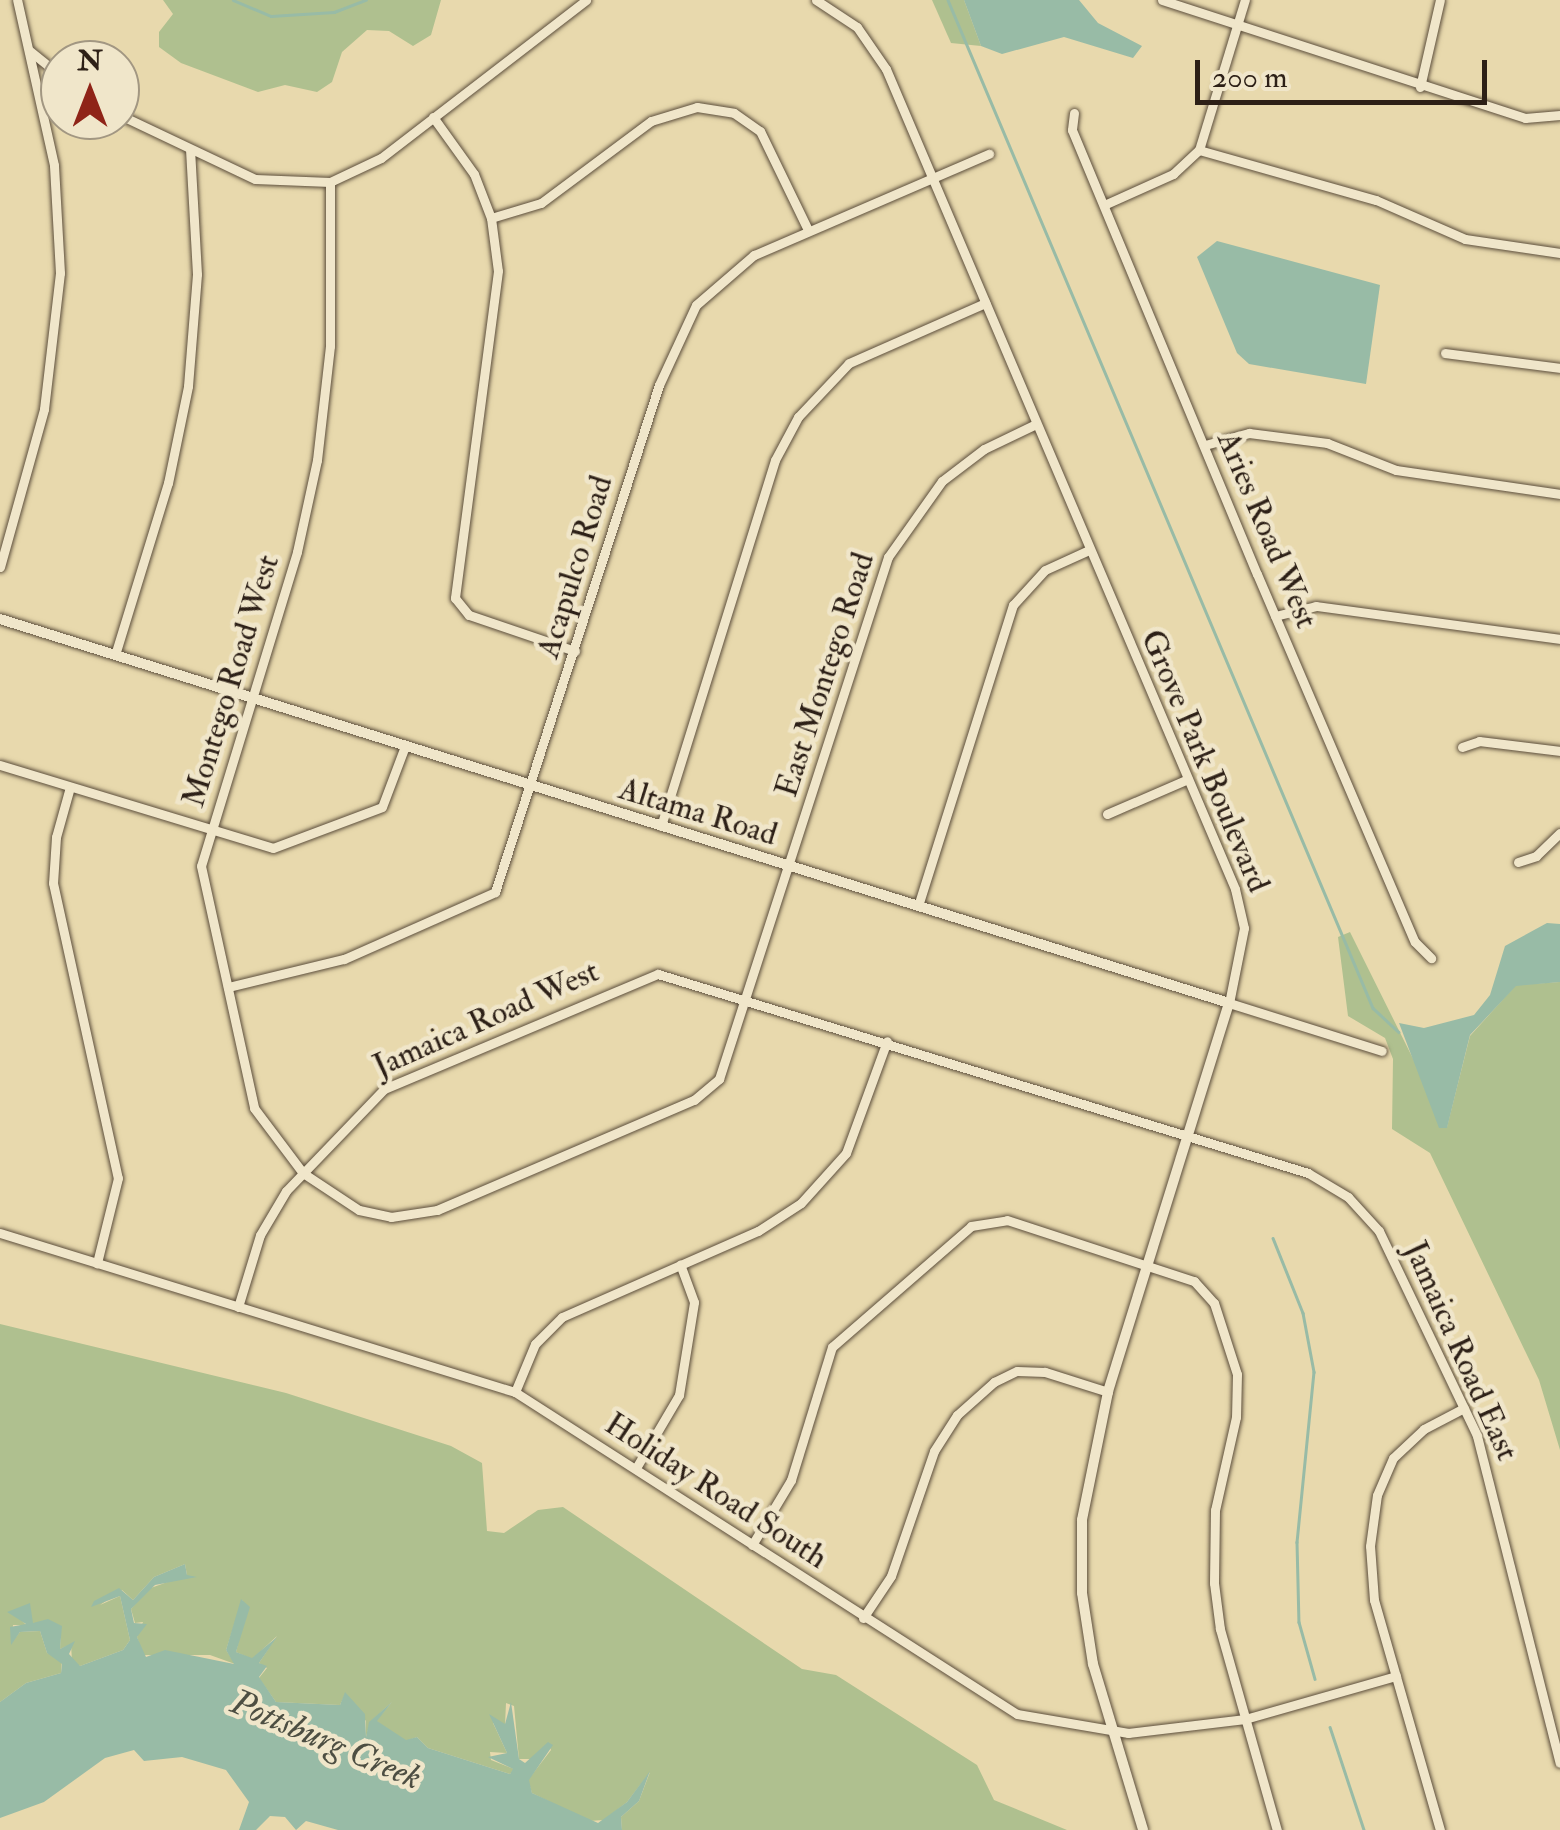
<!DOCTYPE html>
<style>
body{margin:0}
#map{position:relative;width:1560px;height:1830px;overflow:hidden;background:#e8d9ad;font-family:"IM FELL Double Pica",serif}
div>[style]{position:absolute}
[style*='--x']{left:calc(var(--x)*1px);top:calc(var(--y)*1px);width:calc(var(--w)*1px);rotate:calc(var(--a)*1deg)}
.green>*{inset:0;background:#afc08f}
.water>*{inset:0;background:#98bba6}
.stream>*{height:2.5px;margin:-1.25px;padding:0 1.25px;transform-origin:1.25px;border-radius:1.25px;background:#98bba6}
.roads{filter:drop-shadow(0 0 2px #5c4e3c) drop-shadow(0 0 2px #5c4e3c)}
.minor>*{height:9px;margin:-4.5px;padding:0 4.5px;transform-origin:4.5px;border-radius:4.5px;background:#f0e6ca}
.tertiary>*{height:10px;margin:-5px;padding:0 5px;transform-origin:5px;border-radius:5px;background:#f0e6ca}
span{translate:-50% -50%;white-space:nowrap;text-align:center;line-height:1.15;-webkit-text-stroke:9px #f0e6ca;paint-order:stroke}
.street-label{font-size:32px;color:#2d2017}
.water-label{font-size:35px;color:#4d4e42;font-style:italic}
.north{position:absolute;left:40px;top:40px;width:100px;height:100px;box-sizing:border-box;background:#f0e6ca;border:2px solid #a29782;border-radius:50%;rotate:0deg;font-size:28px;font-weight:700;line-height:40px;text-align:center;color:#2d2017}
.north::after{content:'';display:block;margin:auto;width:35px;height:45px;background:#8f2418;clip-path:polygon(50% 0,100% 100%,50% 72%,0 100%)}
.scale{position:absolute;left:1195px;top:60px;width:292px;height:45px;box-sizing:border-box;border:5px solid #2d2017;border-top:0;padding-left:12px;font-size:30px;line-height:35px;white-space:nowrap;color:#2d2017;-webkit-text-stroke:8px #f0e6ca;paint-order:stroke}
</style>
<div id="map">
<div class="green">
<div style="clip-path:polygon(163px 0,441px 0,431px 35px,413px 46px,389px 31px,367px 30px,342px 52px,332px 82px,317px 92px,285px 85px,258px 92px,181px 63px,159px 47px,159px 32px,173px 14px)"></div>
<div style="clip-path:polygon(932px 0,964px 0,981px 46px,951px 43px)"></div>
<div style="clip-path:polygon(1350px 932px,1447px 1127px,1470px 1036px,1516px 985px,1560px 982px,1560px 1450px,1539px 1380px,1430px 1153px,1392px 1129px,1393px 1059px,1385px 1038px,1348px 1016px,1338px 937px)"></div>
<div style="clip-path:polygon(0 1324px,286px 1393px,451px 1446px,482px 1463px,487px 1531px,504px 1533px,538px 1510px,563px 1507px,802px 1669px,836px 1675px,977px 1765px,994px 1800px,1067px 1830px,622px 1830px,621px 1817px,639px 1801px,650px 1772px,627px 1802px,604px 1820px,588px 1821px,532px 1793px,528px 1780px,551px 1750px,548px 1743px,532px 1759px,519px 1759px,514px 1706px,506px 1703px,505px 1725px,493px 1723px,507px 1753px,490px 1752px,491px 1760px,514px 1769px,510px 1774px,428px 1748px,417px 1737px,406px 1741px,376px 1721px,392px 1702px,370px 1722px,366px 1737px,366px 1721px,345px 1694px,340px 1705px,276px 1702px,259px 1678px,267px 1668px,259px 1663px,277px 1636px,252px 1659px,236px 1652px,247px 1608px,242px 1600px,226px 1650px,235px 1664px,210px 1655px,143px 1655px,137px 1637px,143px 1622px,135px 1623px,131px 1609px,148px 1589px,187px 1575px,185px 1564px,154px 1577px,133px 1600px,122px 1590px,100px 1605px,120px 1596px,130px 1640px,123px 1650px,80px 1666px,72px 1662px,71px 1644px,60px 1649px,61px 1633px,33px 1624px,24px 1611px,16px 1614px,26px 1625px,13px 1625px,11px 1643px,20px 1632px,40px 1631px,47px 1653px,62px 1658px,61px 1673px,26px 1683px,0 1702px)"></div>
</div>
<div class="water">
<div style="clip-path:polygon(964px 0,1079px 0,1098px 23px,1142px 46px,1133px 58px,1064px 37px,1002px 54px,981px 46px)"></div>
<div style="clip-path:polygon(1217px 241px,1380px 285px,1366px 384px,1249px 364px,1237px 353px,1197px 257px)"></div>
<div style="clip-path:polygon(1547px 923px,1560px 924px,1560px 982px,1516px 986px,1470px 1035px,1447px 1128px,1439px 1128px,1399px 1023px,1424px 1028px,1474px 1015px,1490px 995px,1505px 946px)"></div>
<div style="clip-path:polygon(185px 1564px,187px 1575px,197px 1577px,155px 1585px,131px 1609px,134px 1623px,147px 1624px,137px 1637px,146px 1657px,165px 1650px,234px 1664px,226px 1650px,241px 1599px,250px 1607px,236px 1652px,252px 1658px,277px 1637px,259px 1663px,267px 1666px,259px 1677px,276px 1702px,340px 1705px,345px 1692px,365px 1714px,366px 1737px,369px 1722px,392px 1702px,377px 1721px,406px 1740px,417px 1737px,428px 1748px,510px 1774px,513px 1769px,488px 1757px,507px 1753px,489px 1714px,505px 1724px,511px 1702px,519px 1759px,525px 1763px,548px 1742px,553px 1745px,529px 1780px,532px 1793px,598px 1823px,627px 1802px,650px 1771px,639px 1801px,621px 1817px,622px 1830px,338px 1830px,306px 1821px,296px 1830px,285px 1817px,270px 1816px,256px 1830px,239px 1830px,249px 1802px,226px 1770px,182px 1757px,144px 1761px,134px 1750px,105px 1758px,44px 1802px,0 1818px,0 1702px,26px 1683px,61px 1673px,62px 1664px,47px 1653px,40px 1631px,20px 1632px,11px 1645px,10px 1627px,26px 1624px,7px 1612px,30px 1603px,33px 1623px,48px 1619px,62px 1626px,60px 1649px,75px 1641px,69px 1654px,80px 1666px,123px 1650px,130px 1640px,120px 1596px,91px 1607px,94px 1601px,119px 1588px,133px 1600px,154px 1577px)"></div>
</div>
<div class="stream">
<div style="--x:233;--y:0;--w:41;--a:22.8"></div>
<div style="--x:271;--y:16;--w:63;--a:-3.6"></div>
<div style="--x:334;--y:12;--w:34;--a:-21"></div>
<div style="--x:948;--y:0;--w:1094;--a:67.14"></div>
<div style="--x:1373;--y:1008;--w:35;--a:43"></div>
<div style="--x:1273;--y:1238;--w:81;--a:68.2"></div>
<div style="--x:1303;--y:1313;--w:60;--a:79.4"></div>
<div style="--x:1314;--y:1372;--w:171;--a:95.7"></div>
<div style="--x:1297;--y:1542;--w:80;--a:88.6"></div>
<div style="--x:1299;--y:1622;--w:59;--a:74.3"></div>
<div style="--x:1330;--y:1727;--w:108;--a:71.7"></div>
</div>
<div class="roads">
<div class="minor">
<div style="--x:816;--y:0;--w:49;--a:33.4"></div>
<div style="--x:857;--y:27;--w:51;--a:55.4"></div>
<div style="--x:886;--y:69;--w:891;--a:66.94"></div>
<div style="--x:1235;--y:889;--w:40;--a:77"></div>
<div style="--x:1244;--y:928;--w:76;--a:101.3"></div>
<div style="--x:1229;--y:1003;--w:160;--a:17.4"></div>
<div style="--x:1162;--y:0;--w:382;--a:18"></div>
<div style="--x:1525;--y:118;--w:35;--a:-5"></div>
<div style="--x:30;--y:51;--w:38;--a:39"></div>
<div style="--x:1420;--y:87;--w:89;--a:-77.1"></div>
<div style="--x:1074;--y:113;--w:17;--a:97"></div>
<div style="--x:1072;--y:130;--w:481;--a:67.4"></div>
<div style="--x:1257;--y:574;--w:400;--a:66.8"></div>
<div style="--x:1415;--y:942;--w:23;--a:45"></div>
<div style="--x:120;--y:115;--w:149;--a:25.4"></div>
<div style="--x:255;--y:179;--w:75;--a:2.3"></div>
<div style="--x:330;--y:182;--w:56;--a:-25.2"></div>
<div style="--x:381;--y:158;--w:259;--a:-37.6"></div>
<div style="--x:433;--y:117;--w:70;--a:54.3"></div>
<div style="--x:474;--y:174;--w:47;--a:68.9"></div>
<div style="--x:491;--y:218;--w:53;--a:82.5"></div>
<div style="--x:498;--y:271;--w:330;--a:97.5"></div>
<div style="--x:455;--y:598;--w:22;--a:51"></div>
<div style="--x:469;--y:615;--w:112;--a:18.8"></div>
<div style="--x:1199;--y:150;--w:184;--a:15.8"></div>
<div style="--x:1376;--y:200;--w:97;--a:23.7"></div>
<div style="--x:1465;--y:239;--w:96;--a:8.4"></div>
<div style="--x:330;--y:182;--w:164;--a:90"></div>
<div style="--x:330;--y:346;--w:115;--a:96.5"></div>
<div style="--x:317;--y:460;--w:94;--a:102.3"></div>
<div style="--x:297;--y:552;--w:328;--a:107"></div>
<div style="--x:201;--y:866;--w:248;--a:77.6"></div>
<div style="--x:254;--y:1108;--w:81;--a:53"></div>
<div style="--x:303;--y:1173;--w:67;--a:33.5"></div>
<div style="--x:359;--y:1210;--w:33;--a:12"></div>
<div style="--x:391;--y:1217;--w:47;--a:-8.7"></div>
<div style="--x:437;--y:1210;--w:280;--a:-23.2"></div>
<div style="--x:694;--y:1100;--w:33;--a:-40"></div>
<div style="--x:719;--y:1079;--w:549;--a:-72.06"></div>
<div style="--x:888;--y:557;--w:93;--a:-54.6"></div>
<div style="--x:942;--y:481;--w:53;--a:-37.3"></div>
<div style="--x:984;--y:449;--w:58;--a:-25.7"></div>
<div style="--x:1104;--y:205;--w:76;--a:-24.2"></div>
<div style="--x:1173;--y:174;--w:35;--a:-43"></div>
<div style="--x:1199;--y:150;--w:157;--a:-73"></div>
<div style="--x:491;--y:218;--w:52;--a:-16.7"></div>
<div style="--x:541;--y:203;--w:137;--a:-36.7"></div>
<div style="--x:651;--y:121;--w:48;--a:-16.9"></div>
<div style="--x:697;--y:107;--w:37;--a:9"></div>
<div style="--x:734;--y:113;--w:32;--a:35"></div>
<div style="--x:760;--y:131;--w:110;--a:64.1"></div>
<div style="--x:1445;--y:353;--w:116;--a:7.4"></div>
<div style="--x:1205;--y:445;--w:46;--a:-15.3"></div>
<div style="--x:1249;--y:433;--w:79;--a:7.3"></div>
<div style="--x:1327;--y:443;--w:74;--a:21.4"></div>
<div style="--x:1396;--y:470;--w:166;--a:8.3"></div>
<div style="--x:0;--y:567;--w:164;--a:-74.4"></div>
<div style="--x:44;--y:409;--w:137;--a:-83.3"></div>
<div style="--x:60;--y:273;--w:108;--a:-93.2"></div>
<div style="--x:54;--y:165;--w:169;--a:-102.6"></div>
<div style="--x:1275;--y:616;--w:42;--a:-13.7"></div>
<div style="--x:1316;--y:606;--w:246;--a:7.7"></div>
<div style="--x:115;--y:655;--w:180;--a:-72.9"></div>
<div style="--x:168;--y:483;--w:99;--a:-78.3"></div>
<div style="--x:188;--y:386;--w:112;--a:-85.4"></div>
<div style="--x:197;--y:274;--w:125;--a:-93.2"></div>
<div style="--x:1462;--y:747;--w:18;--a:-19"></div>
<div style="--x:1479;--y:741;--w:82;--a:7"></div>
<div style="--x:0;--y:765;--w:285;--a:16.9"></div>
<div style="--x:273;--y:848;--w:116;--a:-20.6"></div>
<div style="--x:382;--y:807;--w:65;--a:-69.3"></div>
<div style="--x:70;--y:787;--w:52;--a:105.6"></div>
<div style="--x:56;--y:837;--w:46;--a:93.7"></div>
<div style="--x:53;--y:883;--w:302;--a:77.6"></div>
<div style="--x:118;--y:1178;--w:88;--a:103.9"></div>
<div style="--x:1107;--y:814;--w:88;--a:-23.4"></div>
<div style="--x:661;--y:826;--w:383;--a:-72.7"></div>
<div style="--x:775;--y:460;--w:49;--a:-61.9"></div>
<div style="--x:798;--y:417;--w:74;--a:-46.6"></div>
<div style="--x:849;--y:363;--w:149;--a:-23.8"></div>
<div style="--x:1518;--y:862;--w:19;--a:-18"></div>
<div style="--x:1536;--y:856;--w:33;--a:-44"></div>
<div style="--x:918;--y:906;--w:316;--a:-72.5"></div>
<div style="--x:1013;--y:605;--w:47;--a:-47.6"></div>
<div style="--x:1045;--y:570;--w:48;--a:-24.4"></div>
<div style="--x:228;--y:987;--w:119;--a:-13.6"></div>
<div style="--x:344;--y:959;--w:165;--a:-23.9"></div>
<div style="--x:495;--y:892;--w:533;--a:-72.08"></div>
<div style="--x:659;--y:385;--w:88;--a:-65.2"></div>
<div style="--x:696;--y:305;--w:77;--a:-40.8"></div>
<div style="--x:754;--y:255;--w:256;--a:-23.3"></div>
<div style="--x:0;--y:1233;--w:539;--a:17.16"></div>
<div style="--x:515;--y:1392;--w:596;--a:32.68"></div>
<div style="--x:1017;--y:1714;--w:113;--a:9.7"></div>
<div style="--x:1128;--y:1733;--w:118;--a:-6.8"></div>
<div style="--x:1245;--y:1719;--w:157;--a:-15.9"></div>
<div style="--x:238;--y:1307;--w:75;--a:-73"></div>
<div style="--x:260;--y:1235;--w:51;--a:-59.4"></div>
<div style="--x:286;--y:1191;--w:141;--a:-46.1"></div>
<div style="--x:384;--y:1089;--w:297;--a:-22.8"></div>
<div style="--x:658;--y:974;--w:680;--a:17.02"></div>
<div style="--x:1308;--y:1173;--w:47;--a:31"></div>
<div style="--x:1348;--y:1197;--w:46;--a:47.6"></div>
<div style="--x:1379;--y:1231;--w:227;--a:64.4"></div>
<div style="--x:1477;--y:1436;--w:337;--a:75.8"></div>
<div style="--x:515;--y:1392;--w:52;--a:-67.4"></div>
<div style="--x:535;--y:1344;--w:38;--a:-45"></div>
<div style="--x:562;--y:1317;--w:214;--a:-23.7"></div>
<div style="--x:758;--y:1231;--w:51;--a:-33.1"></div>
<div style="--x:801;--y:1203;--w:67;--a:-48"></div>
<div style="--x:846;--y:1153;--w:119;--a:-69.9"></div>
<div style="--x:636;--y:1468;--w:85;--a:-59.5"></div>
<div style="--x:679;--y:1395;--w:94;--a:-80.8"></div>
<div style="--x:694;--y:1302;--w:40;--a:-110.2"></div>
<div style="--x:752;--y:1545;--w:76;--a:-59"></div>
<div style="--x:791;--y:1480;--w:139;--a:-72.9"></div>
<div style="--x:832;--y:1347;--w:184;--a:-41"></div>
<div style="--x:971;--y:1226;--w:36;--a:-9"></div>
<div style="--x:1007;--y:1220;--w:197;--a:18.1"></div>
<div style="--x:1194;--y:1281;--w:30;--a:48"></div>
<div style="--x:1214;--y:1303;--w:75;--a:72.1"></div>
<div style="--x:1237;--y:1374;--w:43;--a:91.3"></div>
<div style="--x:1236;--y:1417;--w:95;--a:102.7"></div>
<div style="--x:1215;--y:1510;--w:73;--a:90.8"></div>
<div style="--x:1214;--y:1583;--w:46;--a:82.6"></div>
<div style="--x:1220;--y:1629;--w:209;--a:74.2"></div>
<div style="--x:863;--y:1618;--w:50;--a:-56.3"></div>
<div style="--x:891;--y:1576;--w:132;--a:-71"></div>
<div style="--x:934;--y:1451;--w:43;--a:-57.4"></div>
<div style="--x:957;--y:1415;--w:50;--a:-41.7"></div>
<div style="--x:994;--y:1382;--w:25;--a:-26"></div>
<div style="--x:1017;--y:1371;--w:28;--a:2"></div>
<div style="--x:1045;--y:1372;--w:66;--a:17.6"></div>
<div style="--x:1440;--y:1830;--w:239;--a:-106"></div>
<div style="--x:1374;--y:1600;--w:54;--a:-94.2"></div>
<div style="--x:1370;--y:1546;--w:51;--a:-82.2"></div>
<div style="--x:1377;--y:1495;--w:40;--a:-66.6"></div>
<div style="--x:1393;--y:1458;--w:42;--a:-43.1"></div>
<div style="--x:1424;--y:1429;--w:45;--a:-27.7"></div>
</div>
<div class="tertiary">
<div style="--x:0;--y:619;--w:1288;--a:17.35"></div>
<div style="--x:1229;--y:1003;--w:407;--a:107.3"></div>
<div style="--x:1108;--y:1392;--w:131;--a:101.5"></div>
<div style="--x:1082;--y:1520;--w:73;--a:90"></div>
<div style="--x:1082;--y:1593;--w:72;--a:81.2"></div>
<div style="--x:1093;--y:1664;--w:173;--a:73.2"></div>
</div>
</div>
<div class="street-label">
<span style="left:1267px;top:530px;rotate:67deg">Aries Road West</span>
<span style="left:575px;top:567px;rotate:-73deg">Acapulco Road</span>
<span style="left:825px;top:675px;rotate:-72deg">East Montego Road</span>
<span style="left:231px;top:681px;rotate:-73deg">Montego Road West</span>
<span style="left:1205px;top:761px;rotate:67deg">Grove Park Boulevard</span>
<span style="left:698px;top:812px;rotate:17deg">Altama Road</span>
<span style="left:486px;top:1019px;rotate:-24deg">Jamaica Road West</span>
<span style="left:1461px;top:1351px;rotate:66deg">Jamaica Road East</span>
<span style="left:716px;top:1491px;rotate:33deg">Holiday Road South</span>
</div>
<div class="water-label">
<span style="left:326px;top:1740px;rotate:23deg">Pottsburg Creek</span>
</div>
<div class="north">N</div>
<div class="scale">200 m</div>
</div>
